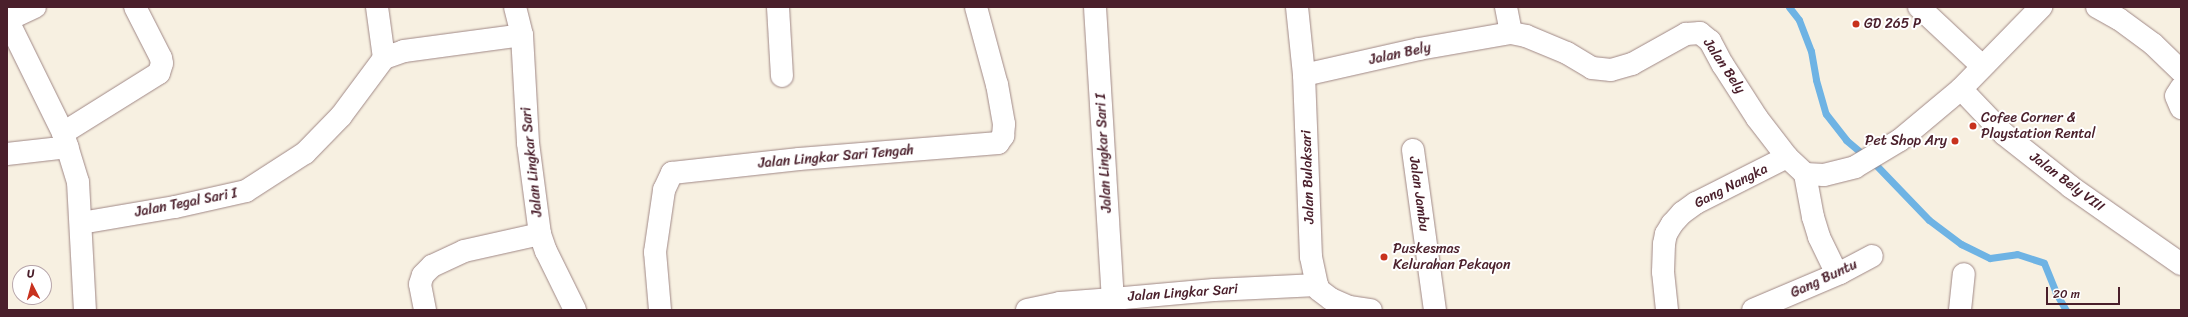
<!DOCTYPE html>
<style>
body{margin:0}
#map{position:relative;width:2188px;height:317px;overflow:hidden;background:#f7f0e1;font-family:Sriracha,sans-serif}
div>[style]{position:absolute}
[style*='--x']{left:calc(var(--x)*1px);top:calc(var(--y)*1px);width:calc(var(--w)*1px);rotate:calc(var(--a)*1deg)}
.stream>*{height:7px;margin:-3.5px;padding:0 3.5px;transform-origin:3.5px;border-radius:3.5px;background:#6eb3e4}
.roads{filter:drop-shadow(0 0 1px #a08886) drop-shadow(0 0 1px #a08886)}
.minor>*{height:22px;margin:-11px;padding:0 11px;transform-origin:11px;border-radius:11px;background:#fff}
.dots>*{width:11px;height:11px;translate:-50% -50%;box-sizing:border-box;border:2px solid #fff;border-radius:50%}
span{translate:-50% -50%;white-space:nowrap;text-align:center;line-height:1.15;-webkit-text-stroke:4px #fff;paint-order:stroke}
.poi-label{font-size:14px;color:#4a1f2b}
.left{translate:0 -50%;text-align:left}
.right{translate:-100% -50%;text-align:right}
.street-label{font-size:14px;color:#4a1f2b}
.frame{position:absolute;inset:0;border:8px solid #4a1f2b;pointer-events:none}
.north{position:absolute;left:12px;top:265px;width:40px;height:40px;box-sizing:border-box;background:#fff;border:1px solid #b7a5aa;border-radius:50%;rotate:354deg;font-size:11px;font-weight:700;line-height:16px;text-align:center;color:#4a1f2b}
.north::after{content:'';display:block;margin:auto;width:14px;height:18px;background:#c8321e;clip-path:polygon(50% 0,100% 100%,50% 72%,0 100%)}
.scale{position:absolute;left:2046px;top:287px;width:74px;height:18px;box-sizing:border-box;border:2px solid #4a1f2b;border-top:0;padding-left:5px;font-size:12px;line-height:14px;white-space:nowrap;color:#4a1f2b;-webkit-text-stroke:3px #fff;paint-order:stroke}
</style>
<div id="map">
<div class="stream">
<div style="--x:1789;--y:7;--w:16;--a:52"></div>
<div style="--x:1799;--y:20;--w:33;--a:69"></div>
<div style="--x:1811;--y:51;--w:29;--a:80"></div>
<div style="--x:1816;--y:80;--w:35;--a:74"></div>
<div style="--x:1826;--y:114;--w:33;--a:52"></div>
<div style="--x:1846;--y:140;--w:39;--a:40"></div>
<div style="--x:1876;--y:165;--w:76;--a:46.1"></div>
<div style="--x:1929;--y:220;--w:40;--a:37"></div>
<div style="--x:1961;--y:244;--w:32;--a:26"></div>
<div style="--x:1990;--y:258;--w:27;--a:-8"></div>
<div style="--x:2017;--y:254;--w:28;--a:18"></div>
<div style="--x:2044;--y:263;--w:32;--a:68"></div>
<div style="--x:2056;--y:293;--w:20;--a:60"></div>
</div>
<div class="roads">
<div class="minor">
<div style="--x:377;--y:7;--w:51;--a:82.2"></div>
<div style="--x:515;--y:7;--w:29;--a:76"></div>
<div style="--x:522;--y:35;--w:108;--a:86.8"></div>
<div style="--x:528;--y:143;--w:92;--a:82.5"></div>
<div style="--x:540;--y:234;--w:18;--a:71"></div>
<div style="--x:546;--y:251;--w:66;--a:63.8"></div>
<div style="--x:778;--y:7;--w:69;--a:86.7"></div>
<div style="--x:1095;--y:7;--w:293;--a:86.5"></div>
<div style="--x:1297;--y:7;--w:68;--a:84.1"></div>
<div style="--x:1304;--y:75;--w:182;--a:87.8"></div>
<div style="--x:1311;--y:257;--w:29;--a:78"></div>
<div style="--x:1317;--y:285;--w:5;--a:68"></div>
<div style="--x:1319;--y:290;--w:15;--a:37"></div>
<div style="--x:1331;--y:299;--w:20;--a:24"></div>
<div style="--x:1349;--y:307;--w:22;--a:8"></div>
<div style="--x:1506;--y:7;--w:26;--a:79"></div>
<div style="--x:1919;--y:7;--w:86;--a:43.1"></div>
<div style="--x:2097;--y:7;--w:25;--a:29"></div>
<div style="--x:2119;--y:19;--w:42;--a:36.3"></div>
<div style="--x:2153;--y:44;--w:39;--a:44"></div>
<div style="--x:7;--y:19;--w:127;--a:63.8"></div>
<div style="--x:63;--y:133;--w:51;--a:73"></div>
<div style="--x:78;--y:182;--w:128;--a:86.9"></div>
<div style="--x:7;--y:20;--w:31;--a:-25"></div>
<div style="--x:1304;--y:75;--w:118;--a:-12.7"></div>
<div style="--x:1419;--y:49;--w:93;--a:-9.9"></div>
<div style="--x:1511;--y:33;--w:15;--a:11"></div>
<div style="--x:1526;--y:36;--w:44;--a:22.5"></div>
<div style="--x:1567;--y:53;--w:29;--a:31"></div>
<div style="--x:1592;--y:68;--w:19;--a:6"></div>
<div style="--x:1611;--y:70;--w:22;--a:-16"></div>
<div style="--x:1632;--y:64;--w:62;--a:-29.1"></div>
<div style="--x:1686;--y:34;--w:14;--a:-4"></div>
<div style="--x:1700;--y:33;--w:13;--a:39"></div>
<div style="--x:1710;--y:41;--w:27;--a:62"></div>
<div style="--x:1723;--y:65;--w:63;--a:57.3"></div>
<div style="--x:1757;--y:118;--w:49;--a:52.4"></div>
<div style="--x:1787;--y:157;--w:25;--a:43"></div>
<div style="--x:1805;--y:174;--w:19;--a:3"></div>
<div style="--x:1824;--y:175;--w:32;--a:-14"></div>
<div style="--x:1855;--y:167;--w:52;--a:-31"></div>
<div style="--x:1900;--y:140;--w:80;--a:-39.9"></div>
<div style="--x:1961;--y:89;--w:115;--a:-45.7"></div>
<div style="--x:2181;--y:88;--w:9;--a:122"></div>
<div style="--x:2176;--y:96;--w:13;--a:67"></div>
<div style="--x:1961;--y:89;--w:62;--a:46.3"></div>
<div style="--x:2004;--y:134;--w:85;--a:38.3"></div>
<div style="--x:2071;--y:187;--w:134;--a:35"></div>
<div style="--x:63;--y:133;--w:113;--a:-32"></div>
<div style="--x:159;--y:73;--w:10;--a:-73"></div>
<div style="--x:162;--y:63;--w:5;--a:-101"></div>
<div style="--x:161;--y:58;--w:57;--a:-117"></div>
<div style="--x:1413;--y:150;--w:162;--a:82.2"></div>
<div style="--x:7;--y:154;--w:61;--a:-6.5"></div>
<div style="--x:1805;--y:174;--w:44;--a:79.5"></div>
<div style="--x:1813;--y:217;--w:21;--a:73"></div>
<div style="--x:1819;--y:237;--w:41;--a:64.1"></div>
<div style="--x:81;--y:223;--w:95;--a:-9.7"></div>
<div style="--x:175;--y:207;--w:73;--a:-12.7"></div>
<div style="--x:246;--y:191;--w:70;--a:-32.8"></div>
<div style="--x:305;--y:153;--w:52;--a:-45.8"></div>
<div style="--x:341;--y:116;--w:72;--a:-53.4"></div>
<div style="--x:384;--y:58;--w:21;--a:-19"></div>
<div style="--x:404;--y:51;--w:119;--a:-7.7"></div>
<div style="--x:425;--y:310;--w:26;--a:-101"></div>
<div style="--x:420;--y:284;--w:9;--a:-72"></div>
<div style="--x:423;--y:275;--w:13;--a:-45"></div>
<div style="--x:432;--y:266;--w:35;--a:-25"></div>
<div style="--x:464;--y:251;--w:78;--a:-12.6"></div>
<div style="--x:660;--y:310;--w:58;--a:-94.9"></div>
<div style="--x:655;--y:252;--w:63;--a:-81.7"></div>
<div style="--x:664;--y:190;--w:19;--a:-65"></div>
<div style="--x:672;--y:173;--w:128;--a:-6.3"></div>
<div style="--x:799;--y:159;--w:200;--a:-4.6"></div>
<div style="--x:998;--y:143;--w:9;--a:-54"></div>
<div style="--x:1003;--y:136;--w:12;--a:-85"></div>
<div style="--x:1004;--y:124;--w:40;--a:-100"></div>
<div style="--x:997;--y:85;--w:81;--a:-105.1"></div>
<div style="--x:1027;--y:310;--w:34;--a:-12"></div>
<div style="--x:1060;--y:303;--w:53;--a:-4.3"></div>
<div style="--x:1113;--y:299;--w:101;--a:-5.1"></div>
<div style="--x:1214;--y:290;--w:103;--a:-2.8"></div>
<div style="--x:1667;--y:310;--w:38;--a:-96"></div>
<div style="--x:1663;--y:272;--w:28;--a:-88"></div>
<div style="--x:1664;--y:244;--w:10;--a:-79"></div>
<div style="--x:1666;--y:234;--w:12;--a:-59"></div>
<div style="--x:1672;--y:224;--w:15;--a:-48"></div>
<div style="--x:1682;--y:213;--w:17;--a:-36"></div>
<div style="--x:1696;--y:203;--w:102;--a:-26.8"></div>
<div style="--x:1753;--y:310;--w:95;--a:-23"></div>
<div style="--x:1840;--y:273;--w:36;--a:-28"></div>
<div style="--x:1960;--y:310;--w:36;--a:-84"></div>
</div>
</div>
<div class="dots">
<div style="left:1856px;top:24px;background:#c8321e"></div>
<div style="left:1973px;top:126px;background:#c8321e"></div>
<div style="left:1955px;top:141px;background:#c8321e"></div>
<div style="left:1384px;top:257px;background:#c8321e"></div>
</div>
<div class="poi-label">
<span class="left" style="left:1864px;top:24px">GD 265 P</span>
<span class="left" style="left:1981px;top:126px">Cofee Corner &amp;<br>Playstation Rental</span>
<span class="right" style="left:1947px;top:141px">Pet Shop Ary</span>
<span class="left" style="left:1393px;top:257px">Puskesmas<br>Kelurahan Pekayon</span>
</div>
<div class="street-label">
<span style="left:1400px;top:54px;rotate:-12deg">Jalan Bely</span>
<span style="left:1724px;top:66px;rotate:56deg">Jalan Bely</span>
<span style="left:1104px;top:153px;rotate:-93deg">Jalan Lingkar Sari I</span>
<span style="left:836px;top:157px;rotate:-5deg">Jalan Lingkar Sari Tengah</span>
<span style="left:532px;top:162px;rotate:-96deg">Jalan Lingkar Sari</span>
<span style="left:1308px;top:177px;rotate:-92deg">Jalan Bulaksari</span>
<span style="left:2067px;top:182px;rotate:37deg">Jalan Bely VIII</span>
<span style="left:1731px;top:186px;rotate:-27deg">Gang Nangka</span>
<span style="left:1419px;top:194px;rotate:82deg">Jalan Jambu</span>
<span style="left:186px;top:203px;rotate:-11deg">Jalan Tegal Sari I</span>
<span style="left:1824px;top:279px;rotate:-25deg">Gang Buntu</span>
<span style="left:1183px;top:293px;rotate:-4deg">Jalan Lingkar Sari</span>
</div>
<div class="frame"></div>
<div class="north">U</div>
<div class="scale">20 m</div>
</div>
